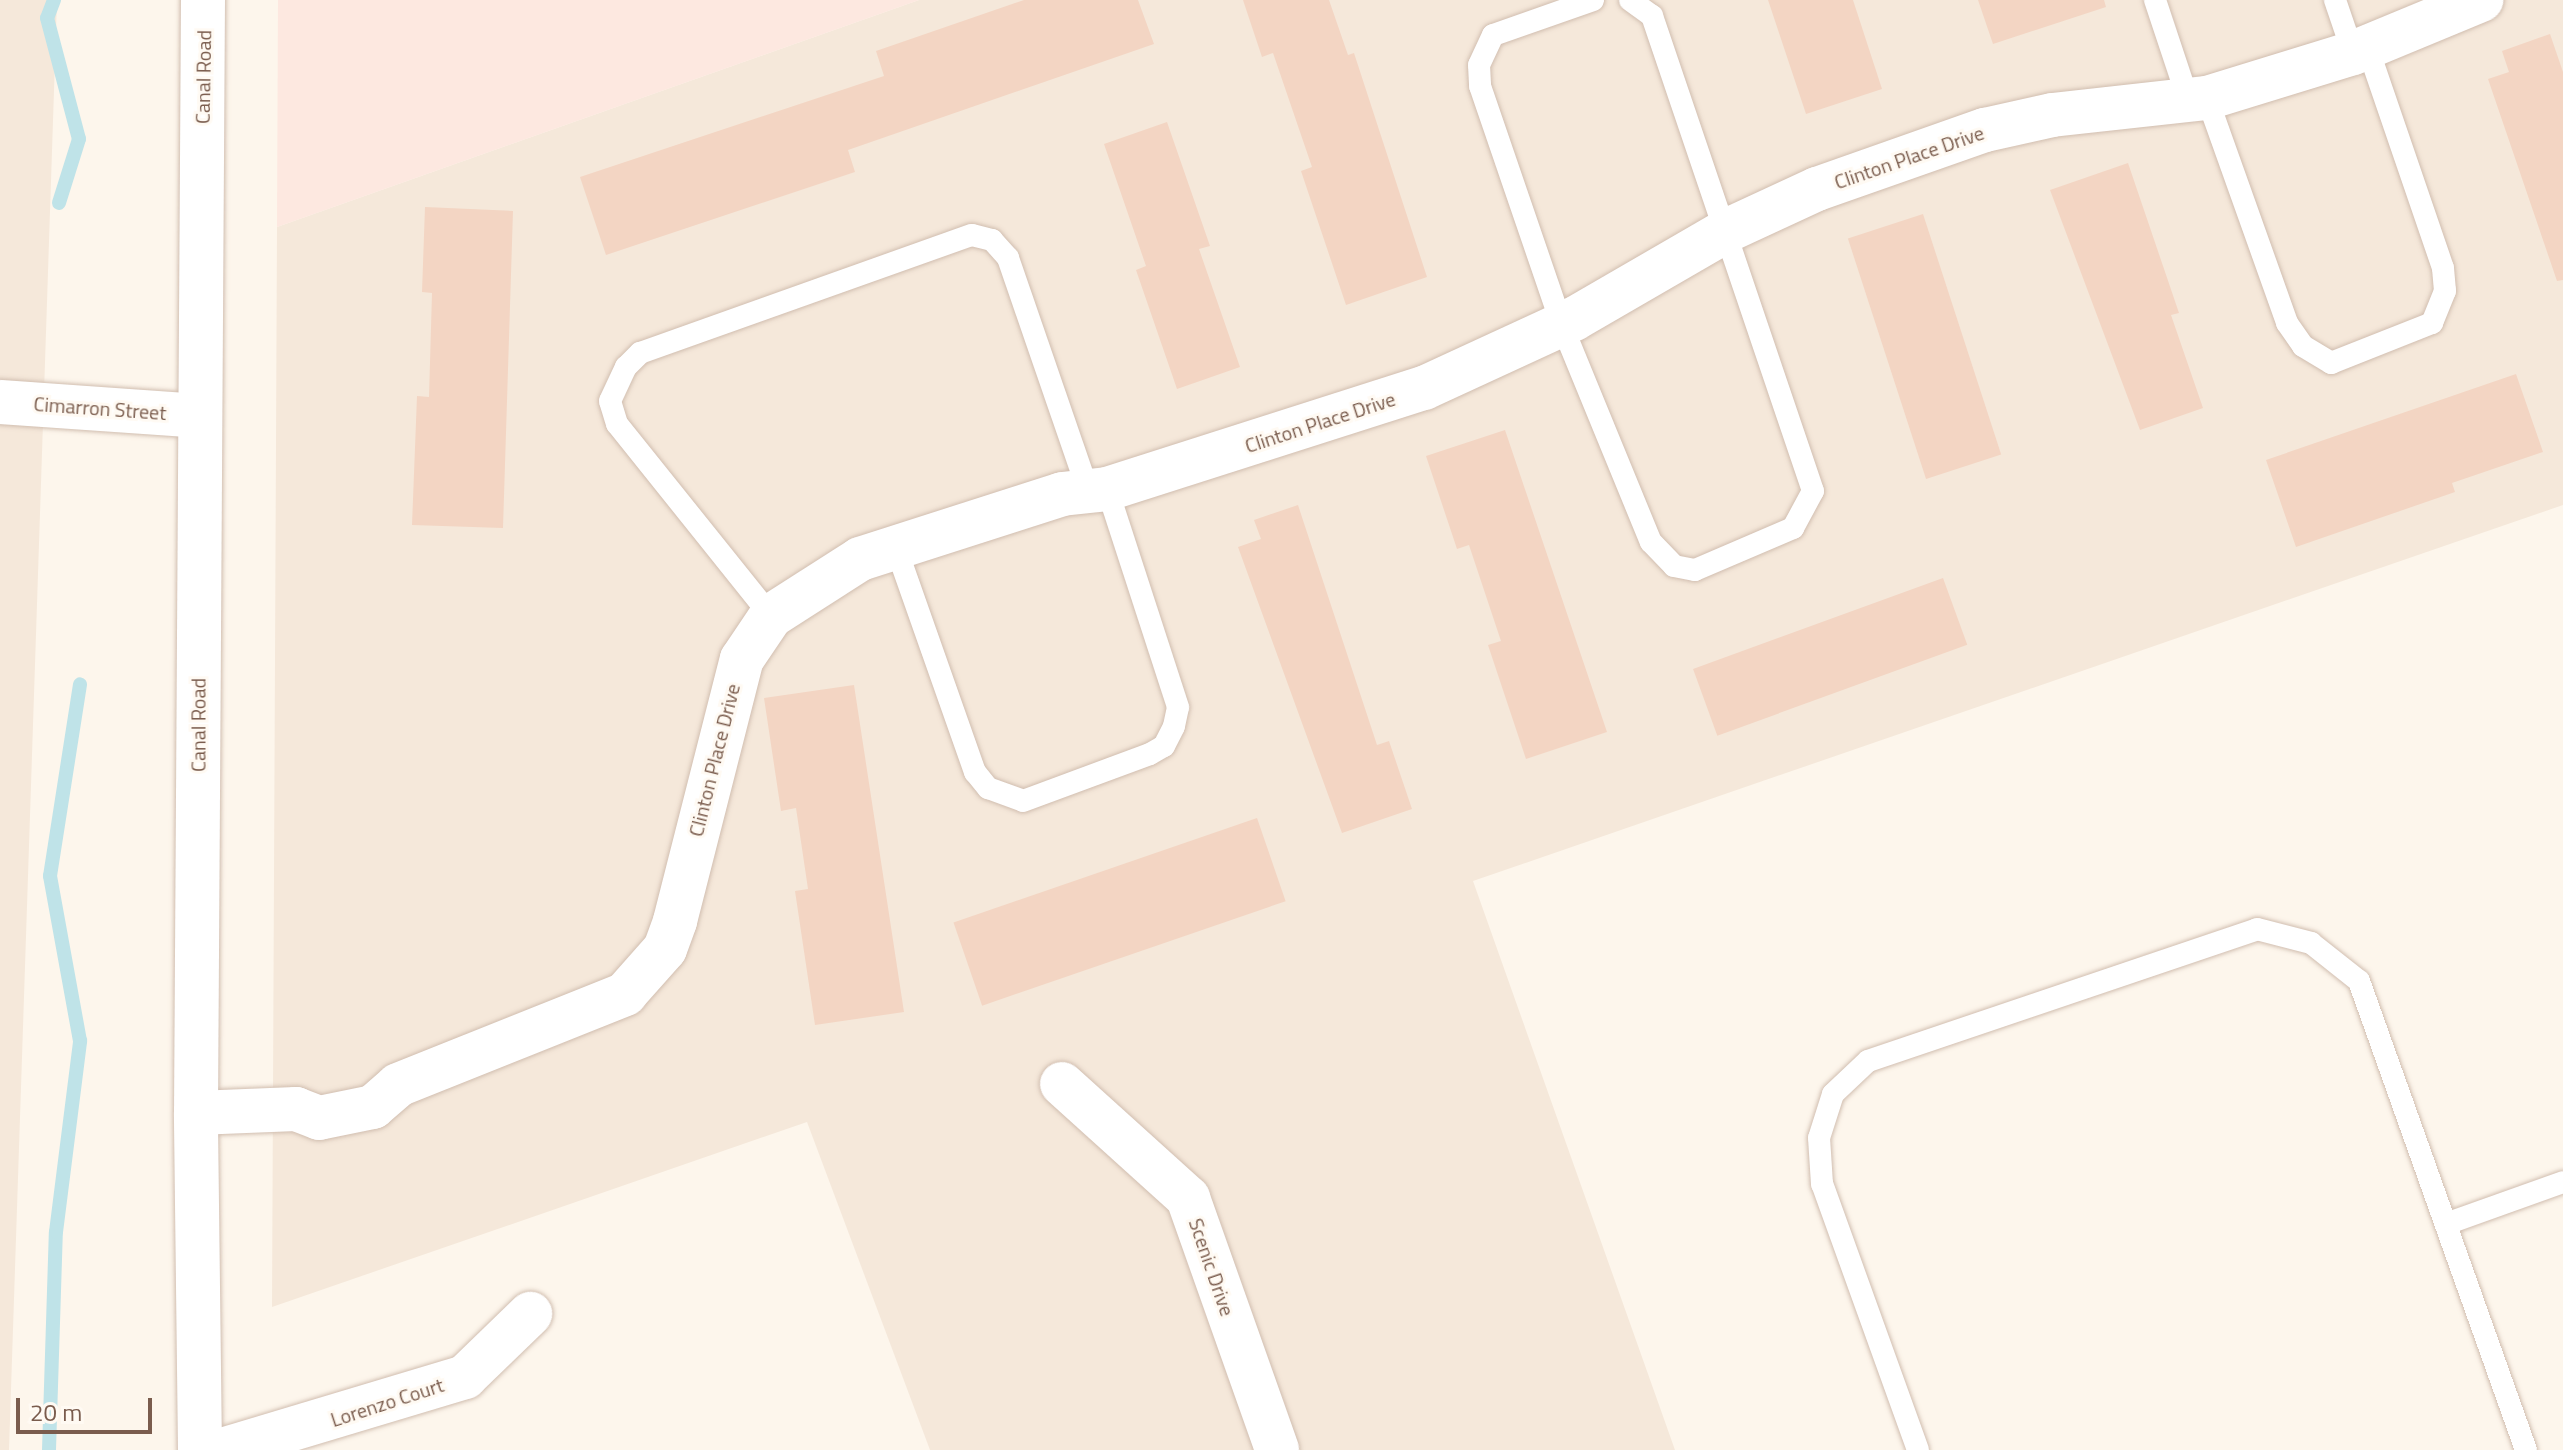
<!DOCTYPE html>
<style>
body{margin:0}
#map{position:relative;width:2563px;height:1450px;overflow:hidden;background:#fdf6ec;font-family:"Titillium Web",sans-serif}
div>[style]{position:absolute}
[style*='--x']{left:calc(var(--x)*1px);top:calc(var(--y)*1px);width:calc(var(--w)*1px);rotate:calc(var(--a)*1deg)}
.residential>*{inset:0;background:#f5e8da}
.commercial>*{inset:0;background:#fde8e0}
.stream>*{height:14px;margin:-7px;padding:0 7px;transform-origin:7px;border-radius:7px;background:#bfe3e8}
.building>*{inset:0;background:#f3d5c3;transform-origin:0 0}
.roads{filter:drop-shadow(0 0 2px #d1beb0) drop-shadow(0 0 2px #d1beb0)}
.lane>*{height:22px;margin:-11px;padding:0 11px;transform-origin:11px;border-radius:11px;background:#fff}
.street>*{height:44px;margin:-22px;padding:0 22px;transform-origin:22px;border-radius:22px;background:#fff}
.secondary>*{height:44px;margin:-22px;padding:0 22px;transform-origin:22px;border-radius:22px;background:#fff}
span{translate:-50% -50%;white-space:nowrap;text-align:center;line-height:1.15;-webkit-text-stroke:6px #fffaf3;paint-order:stroke}
.street-label{font-size:20px;color:#7a5c4d}
.scale{position:absolute;left:16px;top:1398px;width:136px;height:36px;box-sizing:border-box;border:4px solid #7a5c4d;border-top:0;padding-left:10px;font-size:24px;line-height:28px;white-space:nowrap;color:#7a5c4d;-webkit-text-stroke:6px #fffaf3;paint-order:stroke}
</style>
<div id="map">
<div class="residential">
<div style="clip-path:polygon(0 0,57px 0,9px 1450px,0 1450px)"></div>
<div style="clip-path:polygon(919px 0,2563px 0,2563px 505px,1473px 881px,1675px 1450px,930px 1450px,807px 1122px,272px 1307px,277px 227px)"></div>
</div>
<div class="commercial">
<div style="clip-path:polygon(278px 0,919px 0,277px 227px)"></div>
</div>
<div class="stream">
<div style="--x:54;--y:0;--w:19;--a:111"></div>
<div style="--x:47;--y:18;--w:125;--a:75.2"></div>
<div style="--x:79;--y:139;--w:67;--a:107.4"></div>
<div style="--x:49;--y:1450;--w:218;--a:-88.2"></div>
<div style="--x:56;--y:1232;--w:193;--a:-82.8"></div>
<div style="--x:80;--y:1041;--w:168;--a:-100.3"></div>
<div style="--x:50;--y:876;--w:194;--a:-81.1"></div>
</div>
<div class="building">
<div style="clip-path:polygon(1024px 0,1138px 0,1154px 44px,848px 150px,855px 172px,606px 255px,580px 177px,884px 76px,876px 51px)"></div>
<div style="clip-path:polygon(1243px 0,1329px 0,1348px 55px,1354px 53px,1427px 277px,1346px 305px,1301px 171px,1312px 167px,1273px 53px,1262px 57px)"></div>
<div style="clip-path:polygon(1768px 0,1853px 0,1882px 89px,1806px 114px)"></div>
<div style="clip-path:polygon(1978px 0,2104px 0,2106px 7px,1993px 44px)"></div>
<div style="clip-path:polygon(2550px 34px,2563px 72px,2563px 280px,2557px 281px,2488px 79px,2509px 72px,2502px 51px)"></div>
<div style="clip-path:polygon(1167px 122px,1210px 246px,1199px 249px,1240px 367px,1177px 389px,1136px 270px,1146px 266px,1104px 144px)"></div>
<div style="clip-path:polygon(2128px 163px,2179px 313px,2171px 315px,2203px 408px,2140px 430px,2050px 190px)"></div>
<div style="clip-path:polygon(425px 207px,513px 211px,503px 528px,412px 525px,417px 396px,429px 397px,432px 293px,422px 292px)"></div>
<div style="left:1923px;top:214px;width:253px;height:79px;rotate:72deg"></div>
<div style="clip-path:polygon(2516px 374px,2543px 452px,2452px 483px,2455px 492px,2296px 547px,2266px 460px)"></div>
<div style="clip-path:polygon(1505px 430px,1607px 732px,1526px 759px,1488px 645px,1501px 641px,1469px 545px,1457px 549px,1426px 456px)"></div>
<div style="clip-path:polygon(1298px 505px,1377px 745px,1389px 741px,1412px 809px,1342px 833px,1238px 547px,1261px 539px,1254px 520px)"></div>
<div style="left:1943px;top:578px;width:71px;height:266px;rotate:70deg"></div>
<div style="clip-path:polygon(854px 685px,904px 1012px,815px 1025px,795px 891px,808px 889px,796px 808px,781px 811px,764px 698px)"></div>
<div style="left:1257px;top:818px;width:88px;height:321px;rotate:71deg"></div>
</div>
<div class="roads">
<div class="lane">
<div style="--x:1593;--y:0;--w:106;--a:160.7"></div>
<div style="--x:1493;--y:35;--w:33;--a:115"></div>
<div style="--x:1479;--y:65;--w:21;--a:87"></div>
<div style="--x:1480;--y:86;--w:250;--a:71.1"></div>
<div style="--x:1561;--y:323;--w:237;--a:67.7"></div>
<div style="--x:1651;--y:542;--w:33;--a:46"></div>
<div style="--x:1674;--y:566;--w:21;--a:11"></div>
<div style="--x:1695;--y:570;--w:107;--a:-23.2"></div>
<div style="--x:1793;--y:528;--w:42;--a:-61.6"></div>
<div style="--x:1813;--y:491;--w:502;--a:-108.72"></div>
<div style="--x:1652;--y:16;--w:27;--a:-144"></div>
<div style="--x:2155;--y:0;--w:104;--a:71.6"></div>
<div style="--x:2335;--y:0;--w:56;--a:71.2"></div>
<div style="--x:2207;--y:98;--w:239;--a:70.4"></div>
<div style="--x:2287;--y:323;--w:28;--a:55"></div>
<div style="--x:2303;--y:346;--w:33;--a:31"></div>
<div style="--x:2331;--y:363;--w:109;--a:-21.6"></div>
<div style="--x:2432;--y:323;--w:35;--a:-68"></div>
<div style="--x:2445;--y:291;--w:23;--a:-95"></div>
<div style="--x:2443;--y:268;--w:235;--a:-108.9"></div>
<div style="--x:895;--y:545;--w:241;--a:70.6"></div>
<div style="--x:975;--y:772;--w:21;--a:51"></div>
<div style="--x:988;--y:788;--w:37;--a:20"></div>
<div style="--x:1023;--y:801;--w:135;--a:-20.3"></div>
<div style="--x:1150;--y:754;--w:16;--a:-30"></div>
<div style="--x:1164;--y:746;--w:22;--a:-63"></div>
<div style="--x:1174;--y:726;--w:19;--a:-78"></div>
<div style="--x:1178;--y:707;--w:229;--a:-108"></div>
<div style="--x:771;--y:616;--w:246;--a:-128.7"></div>
<div style="--x:617;--y:424;--w:24;--a:-107"></div>
<div style="--x:610;--y:401;--w:38;--a:-65"></div>
<div style="--x:626;--y:367;--w:20;--a:-45"></div>
<div style="--x:640;--y:353;--w:352;--a:-19.6"></div>
<div style="--x:972;--y:235;--w:21;--a:14"></div>
<div style="--x:992;--y:240;--w:24;--a:48"></div>
<div style="--x:1008;--y:258;--w:243;--a:71"></div>
<div style="--x:2446;--y:1224;--w:124;--a:-19.7"></div>
<div style="--x:1918;--y:1450;--w:283;--a:-109.8"></div>
<div style="--x:1822;--y:1184;--w:46;--a:-93.7"></div>
<div style="--x:1819;--y:1138;--w:46;--a:-72.3"></div>
<div style="--x:1833;--y:1094;--w:48;--a:-43.3"></div>
<div style="--x:1868;--y:1061;--w:411;--a:-18.7"></div>
<div style="--x:2257;--y:929;--w:56;--a:14.5"></div>
<div style="--x:2311;--y:943;--w:61;--a:38.4"></div>
<div style="--x:2359;--y:981;--w:498;--a:70.4"></div>
</div>
<div class="street">
<div style="--x:0;--y:402;--w:199;--a:4"></div>
<div style="--x:1062;--y:1084;--w:170;--a:42.1"></div>
<div style="--x:1188;--y:1198;--w:267;--a:70.5"></div>
<div style="--x:196;--y:1113;--w:100;--a:-2.3"></div>
<div style="--x:296;--y:1109;--w:25;--a:21"></div>
<div style="--x:319;--y:1118;--w:55;--a:-11.5"></div>
<div style="--x:373;--y:1107;--w:33;--a:-41"></div>
<div style="--x:398;--y:1085;--w:245;--a:-21.8"></div>
<div style="--x:625;--y:994;--w:60;--a:-48.4"></div>
<div style="--x:665;--y:949;--w:30;--a:-70"></div>
<div style="--x:675;--y:921;--w:270;--a:-75.7"></div>
<div style="--x:742;--y:659;--w:52;--a:-56"></div>
<div style="--x:771;--y:616;--w:106;--a:-32.6"></div>
<div style="--x:860;--y:559;--w:212;--a:-17.8"></div>
<div style="--x:1062;--y:494;--w:45;--a:-6.3"></div>
<div style="--x:1107;--y:489;--w:333;--a:-17.7"></div>
<div style="--x:1424;--y:388;--w:165;--a:-24.7"></div>
<div style="--x:1574;--y:319;--w:176;--a:-30.1"></div>
<div style="--x:1726;--y:231;--w:100;--a:-24.8"></div>
<div style="--x:1817;--y:189;--w:178;--a:-19.4"></div>
<div style="--x:1985;--y:130;--w:69;--a:-12.6"></div>
<div style="--x:2052;--y:115;--w:156;--a:-6.3"></div>
<div style="--x:2207;--y:98;--w:153;--a:-17.1"></div>
<div style="--x:2353;--y:53;--w:139;--a:-22.5"></div>
<div style="--x:222;--y:1450;--w:254;--a:-16.7"></div>
<div style="--x:465;--y:1377;--w:91;--a:-44.1"></div>
</div>
<div class="secondary">
<div style="--x:200;--y:1450;--w:337;--a:-90.7"></div>
<div style="--x:196;--y:1113;--w:1113;--a:-89.64"></div>
</div>
</div>
<div class="street-label">
<span style="left:203px;top:77px;rotate:-89deg">Canal Road</span>
<span style="left:1909px;top:157px;rotate:-19deg">Clinton Place Drive</span>
<span style="left:100px;top:408px;rotate:4deg">Cimarron Street</span>
<span style="left:1320px;top:422px;rotate:-18deg">Clinton Place Drive</span>
<span style="left:198px;top:725px;rotate:-90deg">Canal Road</span>
<span style="left:714px;top:760px;rotate:-76deg">Clinton Place Drive</span>
<span style="left:1212px;top:1267px;rotate:71deg">Scenic Drive</span>
<span style="left:387px;top:1402px;rotate:-18deg">Lorenzo Court</span>
</div>
<div class="scale">20 m</div>
</div>
